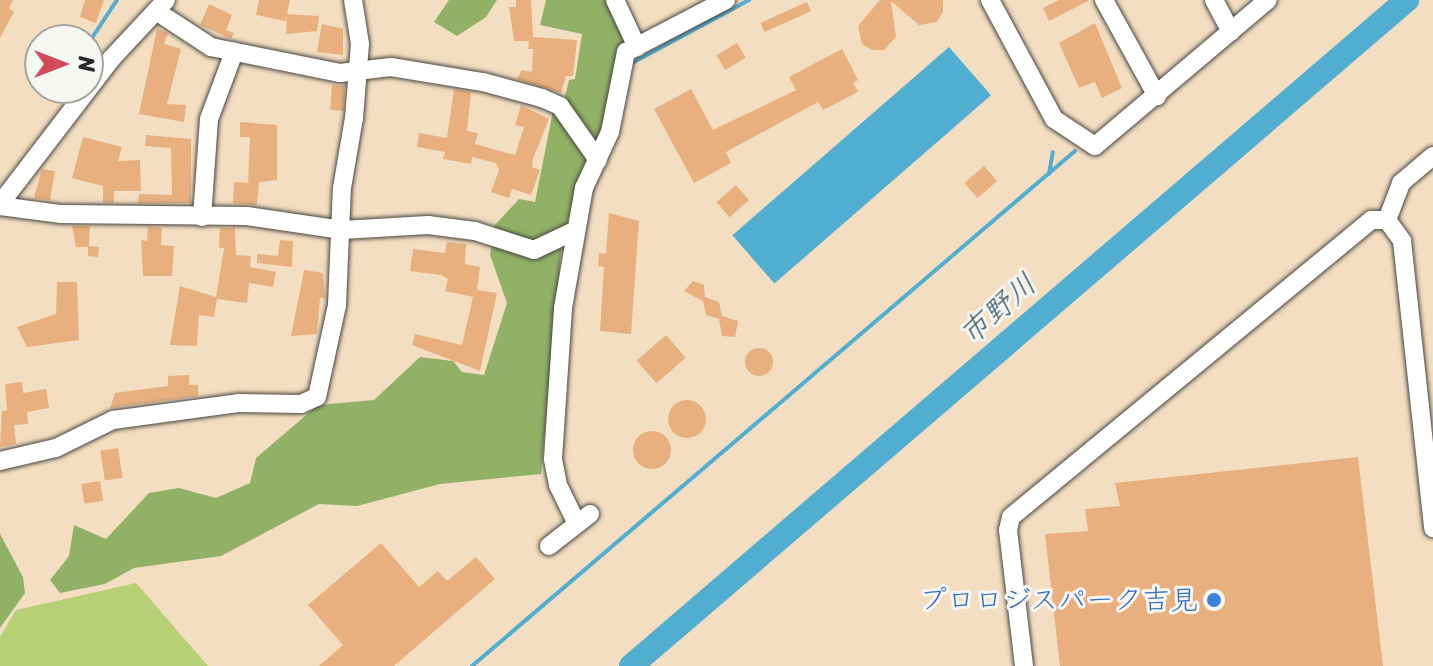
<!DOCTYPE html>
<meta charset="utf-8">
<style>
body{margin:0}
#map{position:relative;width:1433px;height:666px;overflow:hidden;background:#f3dec1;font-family:Sriracha,"Klee One",sans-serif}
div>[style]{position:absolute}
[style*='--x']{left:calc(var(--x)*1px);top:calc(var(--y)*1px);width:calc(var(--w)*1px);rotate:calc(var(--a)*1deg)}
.green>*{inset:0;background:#b7d075}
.forest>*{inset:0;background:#91b266}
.water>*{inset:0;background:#52aed0;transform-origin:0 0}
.stream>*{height:4px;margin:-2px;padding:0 2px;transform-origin:2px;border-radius:2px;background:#52aed0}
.river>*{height:24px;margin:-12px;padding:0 12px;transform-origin:12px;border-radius:12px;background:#52aed0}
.building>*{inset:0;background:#e8b07e;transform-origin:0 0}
.round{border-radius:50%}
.roads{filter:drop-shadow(0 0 2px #494642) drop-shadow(0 0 2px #494642)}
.minor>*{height:18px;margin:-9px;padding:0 9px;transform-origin:9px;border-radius:9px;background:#fff}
.dots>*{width:22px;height:22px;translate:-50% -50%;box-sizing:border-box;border:4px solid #f6f6f2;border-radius:50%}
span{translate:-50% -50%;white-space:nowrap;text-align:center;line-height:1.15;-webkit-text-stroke:6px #f6f6f2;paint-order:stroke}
.shop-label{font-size:28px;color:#366cbe}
.right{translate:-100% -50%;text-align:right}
.water-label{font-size:30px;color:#395965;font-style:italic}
.north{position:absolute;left:24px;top:24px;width:80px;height:80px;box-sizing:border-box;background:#f6f6f2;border:2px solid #a5a5a2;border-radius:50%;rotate:90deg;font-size:22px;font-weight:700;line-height:32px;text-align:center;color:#2b2b2b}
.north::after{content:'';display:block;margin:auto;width:28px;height:36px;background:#d1495b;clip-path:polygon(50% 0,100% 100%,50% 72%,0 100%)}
</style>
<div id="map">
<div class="green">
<div style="clip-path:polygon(136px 583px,208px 666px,0 666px,0 637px,16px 610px)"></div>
</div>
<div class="forest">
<div style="clip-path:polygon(449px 0,497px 0,486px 17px,457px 36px,434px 22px)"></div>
<div style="clip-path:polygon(546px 0,608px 0,624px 42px,605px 132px,588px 155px,562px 240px,541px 474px,440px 484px,357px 506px,319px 504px,221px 556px,134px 568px,105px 584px,60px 593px,50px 580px,69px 556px,74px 525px,106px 539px,149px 493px,179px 488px,216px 498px,250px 483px,256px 458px,318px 405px,374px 400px,420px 357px,453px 361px,462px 372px,484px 375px,507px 303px,490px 255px,495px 225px,519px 199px,535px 202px,555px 101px,564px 101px,569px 80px,575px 79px,582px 34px,540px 25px)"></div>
<div style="clip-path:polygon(0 534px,23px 577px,25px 593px,0 628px)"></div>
</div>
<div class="water">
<div style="left:949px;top:47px;width:64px;height:287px;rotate:49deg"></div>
</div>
<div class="stream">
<div style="--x:88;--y:44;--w:53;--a:-56.6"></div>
<div style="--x:632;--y:63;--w:133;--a:-28.3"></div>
<div style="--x:1049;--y:174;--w:22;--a:-80"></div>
<div style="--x:472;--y:666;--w:793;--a:-40.5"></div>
</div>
<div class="river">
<div style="--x:631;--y:666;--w:1023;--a:-40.64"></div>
</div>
<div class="building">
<div style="clip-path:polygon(0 0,13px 0,9px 8px,14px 12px,0 38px)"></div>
<div style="clip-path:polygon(85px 0,104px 0,96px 23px,80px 17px)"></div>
<div style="clip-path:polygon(259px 0,290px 0,287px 14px,319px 16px,317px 31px,286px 34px,287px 15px,286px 21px,256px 15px)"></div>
<div style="clip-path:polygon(516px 0,531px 0,533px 37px,577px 40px,573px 76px,566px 76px,561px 93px,517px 79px,522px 70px,532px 72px,533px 49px,528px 49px,529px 41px,514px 41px,509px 7px,516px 7px)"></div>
<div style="clip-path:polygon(880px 0,943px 0,943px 12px,937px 22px,919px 25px,891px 1px,896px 37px,884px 50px,872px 50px,862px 44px,858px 26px)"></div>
<div style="clip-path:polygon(1059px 0,1090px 0,1049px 21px,1043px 8px)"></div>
<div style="left:807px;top:2px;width:10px;height:51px;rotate:66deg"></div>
<div style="clip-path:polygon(209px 4px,232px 15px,226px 30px,234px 33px,231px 39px,200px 25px)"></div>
<div style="clip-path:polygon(1095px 23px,1122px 88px,1102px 98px,1095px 82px,1079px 88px,1059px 43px)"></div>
<div style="clip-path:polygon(322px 24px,343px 29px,343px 55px,317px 52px)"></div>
<div style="clip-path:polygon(157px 29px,168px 33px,164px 44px,181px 49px,167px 104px,186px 105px,184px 122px,139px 114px)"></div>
<div style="left:737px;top:43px;width:17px;height:24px;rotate:59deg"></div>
<div style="clip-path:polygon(842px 49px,858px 80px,853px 83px,858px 92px,823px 110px,818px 102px,726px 152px,731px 163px,694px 183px,654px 109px,691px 89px,713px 130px,796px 90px,789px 77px)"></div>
<div style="left:332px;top:85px;width:13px;height:25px;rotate:4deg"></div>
<div style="clip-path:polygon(454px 89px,471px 92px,467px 131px,478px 133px,475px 144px,515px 155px,524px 127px,515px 125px,521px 105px,549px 119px,533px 159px,532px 167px,540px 170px,531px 195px,512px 189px,509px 198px,491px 192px,499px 170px,496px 163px,472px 157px,471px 164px,443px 159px,445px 152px,417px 147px,419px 133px,447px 138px)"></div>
<div style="clip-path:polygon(240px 122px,277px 125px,277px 180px,259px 182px,257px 205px,233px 203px,234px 182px,248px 183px,250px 137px,240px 137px)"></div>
<div style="clip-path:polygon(146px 135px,191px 139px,191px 203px,138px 203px,139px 194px,172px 195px,171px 148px,145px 146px)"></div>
<div style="clip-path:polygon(83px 137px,122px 147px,118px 161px,140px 160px,141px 191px,114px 191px,114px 203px,103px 202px,103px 186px,72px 178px)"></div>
<div style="left:984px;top:166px;width:20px;height:26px;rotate:49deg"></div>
<div style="clip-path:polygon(42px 169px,55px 171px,50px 200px,34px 198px)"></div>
<div style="left:736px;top:185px;width:20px;height:26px;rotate:49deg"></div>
<div style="clip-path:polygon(609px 213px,639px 221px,631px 334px,600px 331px,604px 267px,598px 266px,599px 253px,606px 254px)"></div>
<div style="clip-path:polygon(72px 226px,90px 226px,89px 246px,99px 247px,98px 257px,88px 256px,88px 247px,76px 247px)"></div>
<div style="clip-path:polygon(148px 227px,162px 228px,161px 245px,174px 246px,172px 276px,143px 276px,141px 240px,147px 241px)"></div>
<div style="clip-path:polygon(220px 228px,235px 228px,236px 255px,251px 256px,250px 267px,276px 272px,273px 287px,249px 283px,247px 303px,217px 299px,214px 317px,199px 315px,197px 346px,170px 345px,180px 286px,216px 297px,224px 248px,219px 248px)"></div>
<div style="clip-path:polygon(280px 240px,293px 241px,292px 267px,257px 263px,257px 254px,278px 256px)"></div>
<div style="clip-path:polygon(447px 242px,466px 244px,465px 264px,480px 267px,477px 290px,497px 293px,480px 371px,412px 345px,415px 334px,462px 345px,473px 297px,445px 291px,448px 279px,441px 275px,410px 271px,413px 249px,445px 253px)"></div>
<div style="clip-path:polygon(304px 270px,323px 273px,325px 298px,320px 298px,317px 334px,291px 336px)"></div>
<div style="clip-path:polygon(693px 281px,704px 285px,705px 297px,719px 302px,722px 316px,738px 321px,735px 337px,722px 336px,719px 319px,706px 315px,703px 301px,684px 291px)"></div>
<div style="clip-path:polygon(57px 282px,77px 282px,79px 340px,27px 347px,17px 327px,56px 314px)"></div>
<div style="left:666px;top:335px;width:30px;height:39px;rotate:49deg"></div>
<div class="round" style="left:745px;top:348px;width:28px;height:28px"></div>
<div style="clip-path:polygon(189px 375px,189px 385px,198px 385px,198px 396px,110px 408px,115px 393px,168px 386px,168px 376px)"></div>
<div style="clip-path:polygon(22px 382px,23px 393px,46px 389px,49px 408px,27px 412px,28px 424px,14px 425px,16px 444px,0 447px,2px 411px,7px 410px,5px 384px)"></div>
<div class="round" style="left:668px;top:400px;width:38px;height:38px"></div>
<div class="round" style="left:633px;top:431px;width:38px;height:38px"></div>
<div style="left:118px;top:448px;width:30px;height:18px;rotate:81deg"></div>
<div style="clip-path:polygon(1358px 457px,1383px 666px,1060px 666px,1045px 534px,1088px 531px,1085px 509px,1120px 506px,1115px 483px)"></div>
<div style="left:100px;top:481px;width:20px;height:19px;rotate:81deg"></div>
<div style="clip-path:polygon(381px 543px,419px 587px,438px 571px,447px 581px,476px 557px,495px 579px,394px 666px,319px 666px,343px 645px,308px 605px)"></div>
</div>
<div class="roads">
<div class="minor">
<div style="--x:615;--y:0;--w:52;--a:64.9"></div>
<div style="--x:990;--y:0;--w:135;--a:61.7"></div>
<div style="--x:1054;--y:119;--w:49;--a:33.4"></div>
<div style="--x:1095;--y:146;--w:226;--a:-40.2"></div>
<div style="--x:1104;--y:0;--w:110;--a:61.1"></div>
<div style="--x:1214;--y:0;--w:36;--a:62"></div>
<div style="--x:156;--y:11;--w:66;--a:33.2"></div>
<div style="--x:211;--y:47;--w:132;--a:11.4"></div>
<div style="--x:340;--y:73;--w:51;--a:-6.7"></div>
<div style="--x:391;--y:67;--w:93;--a:9.3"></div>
<div style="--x:483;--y:82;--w:61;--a:15.2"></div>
<div style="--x:542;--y:98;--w:20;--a:24"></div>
<div style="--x:560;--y:106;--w:66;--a:54.9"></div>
<div style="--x:0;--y:204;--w:184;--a:-52.5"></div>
<div style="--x:112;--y:58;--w:79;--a:-47"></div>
<div style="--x:0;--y:206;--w:62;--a:7.5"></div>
<div style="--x:61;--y:214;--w:186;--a:0.6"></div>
<div style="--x:247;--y:216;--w:96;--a:8.4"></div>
<div style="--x:342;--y:230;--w:86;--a:-3.3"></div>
<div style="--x:428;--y:225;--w:47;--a:7.3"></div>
<div style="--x:475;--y:231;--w:62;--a:17.9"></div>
<div style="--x:534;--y:250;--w:44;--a:-25.4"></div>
<div style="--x:202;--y:217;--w:98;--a:-85.9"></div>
<div style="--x:209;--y:119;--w:72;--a:-69.5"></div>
<div style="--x:1387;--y:220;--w:40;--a:-69"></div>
<div style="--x:1401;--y:183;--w:42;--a:-40.2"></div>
<div style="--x:0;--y:461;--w:57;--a:-13.1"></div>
<div style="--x:56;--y:448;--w:64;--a:-26.2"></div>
<div style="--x:113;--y:420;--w:126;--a:-7.7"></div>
<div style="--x:238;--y:403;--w:63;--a:0.9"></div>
<div style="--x:301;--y:404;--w:17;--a:-24"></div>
<div style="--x:317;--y:397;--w:94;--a:-77.7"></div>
<div style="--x:337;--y:305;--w:117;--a:-87.6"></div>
<div style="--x:342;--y:188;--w:71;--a:-80.3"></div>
<div style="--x:354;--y:118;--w:74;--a:-85.4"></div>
<div style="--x:360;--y:44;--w:45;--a:-99"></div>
<div style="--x:577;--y:524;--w:43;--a:-116"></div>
<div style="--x:558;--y:485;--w:26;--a:-101"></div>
<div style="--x:553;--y:459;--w:151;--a:-86.2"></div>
<div style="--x:563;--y:308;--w:122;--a:-80.1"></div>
<div style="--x:584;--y:188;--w:62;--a:-65.1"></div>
<div style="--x:610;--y:132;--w:82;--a:-78.7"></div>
<div style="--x:626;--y:52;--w:113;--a:-27.5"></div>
<div style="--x:549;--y:546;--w:52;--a:-38"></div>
<div style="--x:1024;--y:666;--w:137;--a:-96.7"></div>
<div style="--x:1008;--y:530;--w:13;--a:-77"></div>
<div style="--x:1011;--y:517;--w:467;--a:-39.5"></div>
<div style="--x:1371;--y:220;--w:16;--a:0"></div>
<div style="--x:1387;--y:220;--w:26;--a:54"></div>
<div style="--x:1402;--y:241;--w:289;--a:83.8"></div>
</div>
</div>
<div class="dots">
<div style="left:1214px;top:600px;background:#3f7fe0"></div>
</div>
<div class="shop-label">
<span class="right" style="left:1198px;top:600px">プロロジスパーク吉見</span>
</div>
<div class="water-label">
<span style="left:998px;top:309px;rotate:-41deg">市野川</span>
</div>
<div class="north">N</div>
</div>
